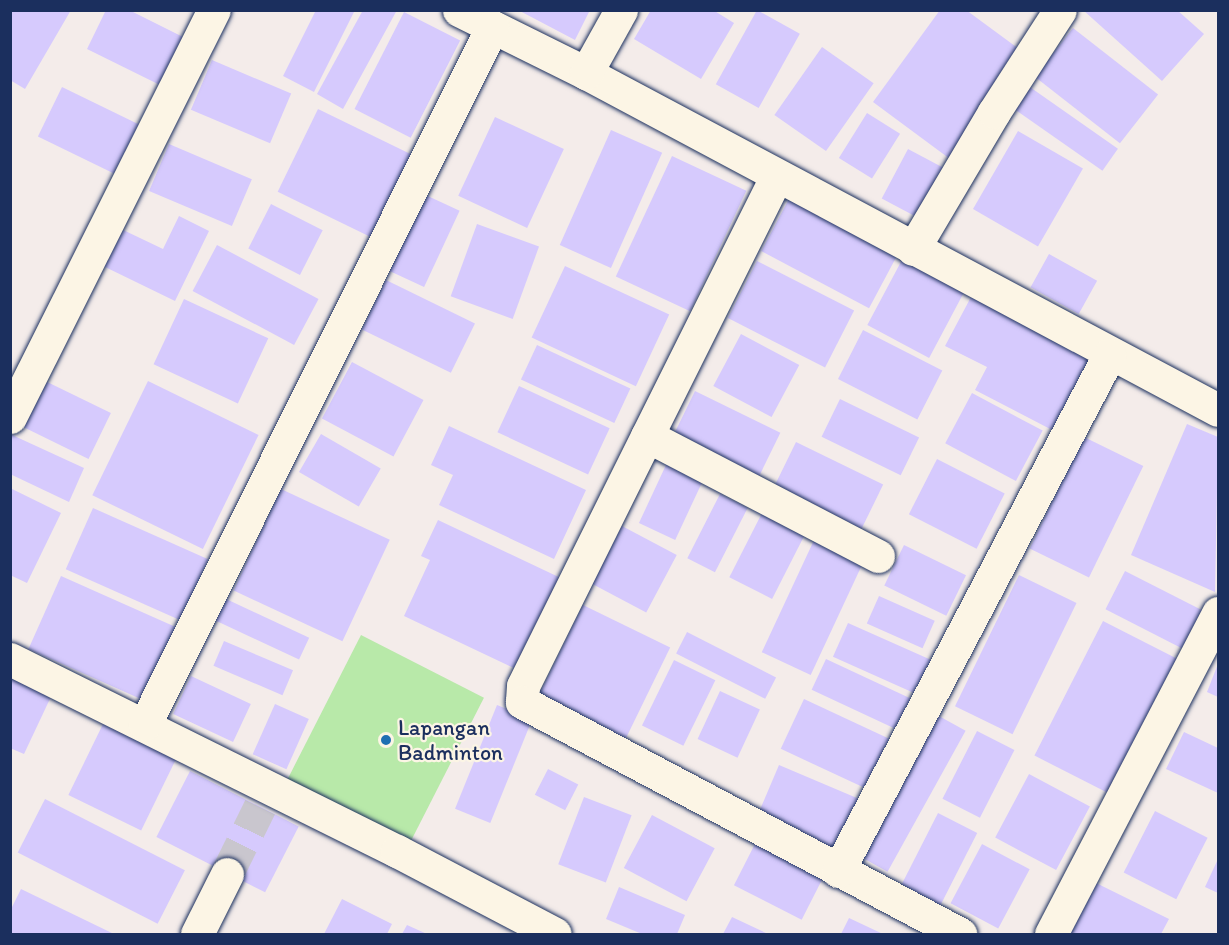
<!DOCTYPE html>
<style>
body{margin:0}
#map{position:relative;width:1229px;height:945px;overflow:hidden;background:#f4ecea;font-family:Itim,sans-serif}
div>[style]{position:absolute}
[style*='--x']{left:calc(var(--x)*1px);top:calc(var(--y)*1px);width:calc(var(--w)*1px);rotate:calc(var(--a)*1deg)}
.green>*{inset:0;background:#b8e9a9;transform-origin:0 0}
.building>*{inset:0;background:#d6cafd;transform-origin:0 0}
.minor-tunnel>*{height:33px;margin-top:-16.5px;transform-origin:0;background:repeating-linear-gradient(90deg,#c9c6ce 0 33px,transparent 0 49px)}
.roads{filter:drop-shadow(0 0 2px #1b2f5e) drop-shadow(0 0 2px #1b2f5e)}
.minor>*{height:33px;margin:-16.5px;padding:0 16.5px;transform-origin:16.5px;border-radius:16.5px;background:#fcf5e5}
.dots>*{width:16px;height:16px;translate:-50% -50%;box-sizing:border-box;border:3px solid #fcf5e5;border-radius:50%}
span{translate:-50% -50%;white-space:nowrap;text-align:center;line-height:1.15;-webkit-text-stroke:4.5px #fcf5e5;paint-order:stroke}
.poi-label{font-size:22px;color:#1b2f5e}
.left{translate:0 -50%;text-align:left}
.frame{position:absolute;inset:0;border:12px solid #1b2f5e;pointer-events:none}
</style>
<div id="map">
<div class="green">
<div style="left:361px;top:635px;width:138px;height:164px;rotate:27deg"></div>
</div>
<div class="building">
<div style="clip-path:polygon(10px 10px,71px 10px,25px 89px,10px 80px)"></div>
<div style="clip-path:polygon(106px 10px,129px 10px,189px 40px,166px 88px,87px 49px)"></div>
<div style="clip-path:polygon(316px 10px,355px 10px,314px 92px,283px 76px)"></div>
<div style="clip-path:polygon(363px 10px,397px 10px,343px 109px,317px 94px)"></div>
<div style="clip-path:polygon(518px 10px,590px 10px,575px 40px)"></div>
<div style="clip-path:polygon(651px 10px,713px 10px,734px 23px,701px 79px,634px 39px)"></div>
<div style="left:757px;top:10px;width:49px;height:85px;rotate:29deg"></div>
<div style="clip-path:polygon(940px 10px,966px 10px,1027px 55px,950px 159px,873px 102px)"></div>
<div style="clip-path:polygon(1083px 10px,1177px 10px,1204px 34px,1162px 81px)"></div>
<div style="left:404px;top:12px;width:63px;height:109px;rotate:27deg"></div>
<div style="left:1073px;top:28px;width:108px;height:62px;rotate:38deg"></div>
<div style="left:822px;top:47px;width:63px;height:83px;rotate:35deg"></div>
<div style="left:212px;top:60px;width:86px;height:54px;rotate:23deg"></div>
<div style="left:1027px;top:85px;width:111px;height:27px;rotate:35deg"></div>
<div style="left:62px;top:87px;width:92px;height:55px;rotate:26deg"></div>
<div style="left:318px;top:109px;width:104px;height:92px;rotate:26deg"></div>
<div style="left:867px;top:113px;width:39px;height:53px;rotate:32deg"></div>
<div style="left:495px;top:117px;width:76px;height:87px;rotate:25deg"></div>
<div style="left:611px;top:130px;width:56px;height:126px;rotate:24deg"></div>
<div style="left:1018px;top:131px;width:75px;height:90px;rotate:30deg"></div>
<div style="left:169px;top:144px;width:90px;height:51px;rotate:23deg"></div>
<div style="left:908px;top:149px;width:47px;height:56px;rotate:28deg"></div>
<div style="left:672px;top:156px;width:82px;height:133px;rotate:25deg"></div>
<div style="left:417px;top:191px;width:47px;height:84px;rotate:25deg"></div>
<div style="left:789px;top:199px;width:122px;height:59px;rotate:28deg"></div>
<div style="left:271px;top:204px;width:58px;height:50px;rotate:27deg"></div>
<div style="clip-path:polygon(179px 216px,209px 231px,175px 301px,101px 265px,119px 228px,163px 249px)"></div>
<div style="left:477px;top:224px;width:66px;height:77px;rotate:20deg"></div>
<div style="left:217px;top:245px;width:115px;height:52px;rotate:28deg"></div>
<div style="left:1049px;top:254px;width:55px;height:38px;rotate:29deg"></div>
<div style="left:903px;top:258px;width:70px;height:76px;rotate:28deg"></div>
<div style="left:757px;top:261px;width:109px;height:64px;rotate:27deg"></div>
<div style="left:565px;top:266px;width:115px;height:79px;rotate:25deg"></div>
<div style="left:386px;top:280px;width:99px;height:55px;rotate:26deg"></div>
<div style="clip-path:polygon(971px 297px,1091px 359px,1054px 431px,975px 390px,987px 367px,945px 346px)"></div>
<div style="left:184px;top:299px;width:93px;height:72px;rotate:25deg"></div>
<div style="left:863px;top:330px;width:89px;height:55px;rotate:27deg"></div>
<div style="left:741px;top:334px;width:66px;height:59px;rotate:28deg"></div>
<div style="left:537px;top:345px;width:103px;height:38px;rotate:25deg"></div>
<div style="left:352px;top:362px;width:81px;height:64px;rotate:28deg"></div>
<div style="left:39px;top:378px;width:80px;height:51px;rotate:26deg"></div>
<div style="left:148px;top:381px;width:123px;height:127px;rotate:26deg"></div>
<div style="left:519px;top:386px;width:100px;height:51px;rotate:25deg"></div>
<div style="left:695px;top:391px;width:95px;height:55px;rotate:26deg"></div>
<div style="left:972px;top:393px;width:80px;height:57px;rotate:28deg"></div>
<div style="left:840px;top:399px;width:88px;height:42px;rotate:26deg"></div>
<div style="clip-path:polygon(1187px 424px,1218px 437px,1215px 592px,1131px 555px)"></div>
<div style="clip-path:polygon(449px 426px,586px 490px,554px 559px,439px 505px,453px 475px,431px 465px)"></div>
<div style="clip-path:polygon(10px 434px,84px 468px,69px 502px,10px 474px)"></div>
<div style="left:321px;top:434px;width:69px;height:44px;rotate:30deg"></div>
<div style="left:1084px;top:437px;width:66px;height:124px;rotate:26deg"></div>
<div style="left:796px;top:442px;width:97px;height:51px;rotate:26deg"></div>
<div style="left:937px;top:459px;width:76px;height:62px;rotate:27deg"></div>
<div style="left:666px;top:465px;width:40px;height:64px;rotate:25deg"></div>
<div style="clip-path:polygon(10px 488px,61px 513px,27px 583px,10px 575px)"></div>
<div style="left:281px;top:489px;width:120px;height:112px;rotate:25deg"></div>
<div style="left:720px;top:494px;width:31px;height:72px;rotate:27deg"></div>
<div style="left:93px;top:508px;width:126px;height:67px;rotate:24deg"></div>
<div style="left:762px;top:513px;width:48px;height:72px;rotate:27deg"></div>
<div style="clip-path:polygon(438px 520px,565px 580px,522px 672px,404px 616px,430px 560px,421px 556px)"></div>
<div style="left:622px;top:526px;width:62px;height:65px;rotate:28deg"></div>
<div style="left:815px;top:538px;width:54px;height:126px;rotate:25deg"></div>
<div style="left:904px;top:545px;width:69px;height:45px;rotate:26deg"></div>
<div style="left:1125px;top:571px;width:91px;height:43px;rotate:27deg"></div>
<div style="left:1019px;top:575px;width:64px;height:146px;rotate:26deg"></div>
<div style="left:61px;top:576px;width:131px;height:80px;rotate:24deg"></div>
<div style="left:879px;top:596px;width:61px;height:30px;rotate:24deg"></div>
<div style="left:224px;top:598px;width:94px;height:24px;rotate:25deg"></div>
<div style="left:583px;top:605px;width:97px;height:106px;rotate:26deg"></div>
<div style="left:1103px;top:621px;width:87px;height:151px;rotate:27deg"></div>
<div style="left:848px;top:623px;width:93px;height:37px;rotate:24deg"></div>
<div style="left:687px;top:632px;width:100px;height:24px;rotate:27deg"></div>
<div style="left:224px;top:641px;width:75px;height:27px;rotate:23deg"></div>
<div style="left:826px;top:659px;width:94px;height:34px;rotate:25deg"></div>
<div style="left:674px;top:660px;width:46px;height:73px;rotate:26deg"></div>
<div style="clip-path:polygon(1218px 664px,1218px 697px,1207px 692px)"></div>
<div style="clip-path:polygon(10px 665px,56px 686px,24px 754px,10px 748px)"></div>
<div style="left:191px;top:676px;width:66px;height:42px;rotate:25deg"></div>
<div style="left:720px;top:691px;width:44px;height:53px;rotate:25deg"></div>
<div style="left:804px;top:699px;width:94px;height:55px;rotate:25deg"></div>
<div style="left:275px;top:704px;width:37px;height:55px;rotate:24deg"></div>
<div style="left:497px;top:705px;width:38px;height:112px;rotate:22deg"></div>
<div style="left:928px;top:710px;width:43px;height:161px;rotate:29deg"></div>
<div style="left:103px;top:724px;width:81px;height:79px;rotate:26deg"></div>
<div style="left:977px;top:731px;width:42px;height:76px;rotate:27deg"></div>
<div style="clip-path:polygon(1184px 732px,1218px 748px,1218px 793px,1166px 769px)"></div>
<div style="left:779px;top:765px;width:91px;height:61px;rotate:23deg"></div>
<div style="left:548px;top:769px;width:34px;height:29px;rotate:27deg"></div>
<div style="left:190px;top:771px;width:122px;height:74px;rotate:27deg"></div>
<div style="left:1029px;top:774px;width:69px;height:72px;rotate:28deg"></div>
<div style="left:584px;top:797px;width:51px;height:72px;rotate:21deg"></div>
<div style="left:45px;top:799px;width:157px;height:60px;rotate:27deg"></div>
<div style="left:1155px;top:811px;width:59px;height:69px;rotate:27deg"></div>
<div style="left:938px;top:813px;width:44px;height:81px;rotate:27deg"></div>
<div style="left:652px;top:815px;width:71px;height:60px;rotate:28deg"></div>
<div style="left:758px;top:838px;width:76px;height:53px;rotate:27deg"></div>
<div style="left:982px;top:844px;width:54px;height:67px;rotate:28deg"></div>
<div style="clip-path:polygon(1218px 859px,1218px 893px,1205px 887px)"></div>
<div style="clip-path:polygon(1092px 881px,1169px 919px,1161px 934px,1067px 933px)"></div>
<div style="clip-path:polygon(619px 887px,685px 915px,677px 934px,642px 934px,606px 919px)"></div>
<div style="clip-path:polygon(21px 889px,114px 934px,10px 934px,10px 911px)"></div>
<div style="clip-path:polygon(342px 899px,392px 924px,387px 934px,324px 934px)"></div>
<div style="clip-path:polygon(732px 917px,768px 934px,723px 934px)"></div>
<div style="clip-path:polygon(849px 918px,883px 934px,841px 934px)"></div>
<div style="clip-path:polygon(407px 925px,427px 934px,402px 934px)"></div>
</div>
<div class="minor-tunnel">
<div style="--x:227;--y:874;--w:75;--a:-63.8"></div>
</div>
<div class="roads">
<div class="minor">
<div style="--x:459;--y:10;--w:142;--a:26.4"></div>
<div style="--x:586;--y:73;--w:716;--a:28.07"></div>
<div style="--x:586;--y:73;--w:72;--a:-60.9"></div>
<div style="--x:913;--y:249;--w:159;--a:-59.4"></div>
<div style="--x:994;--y:112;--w:121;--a:-57.1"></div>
<div style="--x:10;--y:417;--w:455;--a:-63.4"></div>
<div style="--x:647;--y:436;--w:289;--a:-63.5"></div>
<div style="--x:878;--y:556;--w:260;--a:-152.5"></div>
<div style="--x:647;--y:436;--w:279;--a:116.4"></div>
<div style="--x:523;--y:686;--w:16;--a:94"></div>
<div style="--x:522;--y:702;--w:496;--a:27.9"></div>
<div style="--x:10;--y:659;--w:432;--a:26.4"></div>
<div style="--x:397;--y:851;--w:178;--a:27.7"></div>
<div style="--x:145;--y:724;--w:779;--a:-63.53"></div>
<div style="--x:838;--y:871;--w:583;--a:-62.29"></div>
<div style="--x:197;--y:934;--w:67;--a:-63.4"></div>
<div style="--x:1051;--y:934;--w:362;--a:-62.5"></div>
</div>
</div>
<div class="dots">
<div style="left:386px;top:740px;background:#1f6fb2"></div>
</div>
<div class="poi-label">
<span class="left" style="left:398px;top:740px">Lapangan<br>Badminton</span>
</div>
<div class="frame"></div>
</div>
